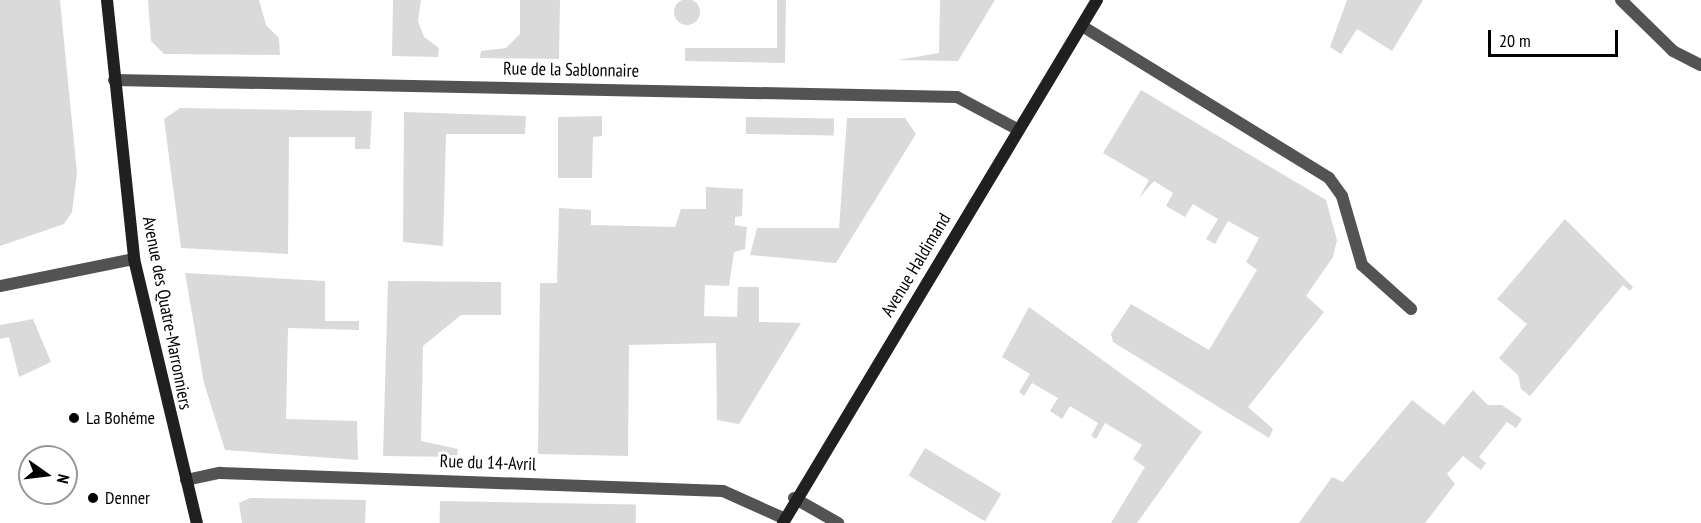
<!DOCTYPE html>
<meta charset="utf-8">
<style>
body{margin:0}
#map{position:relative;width:1701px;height:523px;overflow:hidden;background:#fff;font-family:"PT Sans Narrow",sans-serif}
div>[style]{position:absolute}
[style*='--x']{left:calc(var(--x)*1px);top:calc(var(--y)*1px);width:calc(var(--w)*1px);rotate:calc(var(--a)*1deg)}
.green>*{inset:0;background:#dadada;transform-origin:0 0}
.round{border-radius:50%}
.lane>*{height:12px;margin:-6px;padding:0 6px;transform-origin:6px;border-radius:6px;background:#535353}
.street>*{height:12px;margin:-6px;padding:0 6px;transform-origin:6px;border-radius:6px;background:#535353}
.secondary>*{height:12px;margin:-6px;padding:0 6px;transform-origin:6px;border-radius:6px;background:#202020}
.dots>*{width:16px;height:16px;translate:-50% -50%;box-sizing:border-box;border:3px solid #fff;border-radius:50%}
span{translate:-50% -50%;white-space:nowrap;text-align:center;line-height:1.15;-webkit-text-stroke:6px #fff;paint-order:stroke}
.street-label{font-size:18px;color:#000}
.poi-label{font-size:18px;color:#000}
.left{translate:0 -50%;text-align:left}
.north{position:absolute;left:18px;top:445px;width:60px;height:60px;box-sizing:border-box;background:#fff;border:2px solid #999;border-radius:50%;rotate:104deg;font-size:16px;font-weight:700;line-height:24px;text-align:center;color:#000}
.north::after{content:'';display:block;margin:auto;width:21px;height:27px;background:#000;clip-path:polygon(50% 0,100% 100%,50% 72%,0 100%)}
.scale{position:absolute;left:1488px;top:30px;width:130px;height:27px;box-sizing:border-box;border:3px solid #000;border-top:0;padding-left:8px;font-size:18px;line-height:21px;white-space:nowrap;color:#000;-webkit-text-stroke:4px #fff;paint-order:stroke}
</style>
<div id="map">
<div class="green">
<div class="round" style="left:674px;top:-1px;width:26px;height:26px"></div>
<div style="clip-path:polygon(0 0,60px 0,77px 173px,72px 212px,64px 224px,0 246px)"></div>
<div style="clip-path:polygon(148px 0,259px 0,266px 25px,279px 38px,280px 55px,164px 54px,151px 41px)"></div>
<div style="clip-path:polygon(393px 0,421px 0,418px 21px,424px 37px,439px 48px,438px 57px,392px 56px)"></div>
<div style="clip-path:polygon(520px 0,560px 0,559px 59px,480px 58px,481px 51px,506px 48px,520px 34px)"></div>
<div style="clip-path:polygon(777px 0,786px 0,785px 63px,685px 61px,685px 48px,777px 48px)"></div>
<div style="clip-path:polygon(940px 0,995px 0,958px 61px,898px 60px,939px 53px)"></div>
<div style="clip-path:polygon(1347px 0,1423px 0,1392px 51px,1357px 29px,1341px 54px,1330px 47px)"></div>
<div style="clip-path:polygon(1141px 90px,1326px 200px,1337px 240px,1333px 257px,1306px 296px,1324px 312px,1248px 407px,1273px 429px,1269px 438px,1113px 342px,1111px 334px,1131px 304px,1209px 350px,1257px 270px,1246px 262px,1259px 238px,1228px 221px,1215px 244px,1206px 239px,1218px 219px,1193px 204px,1185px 217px,1166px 206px,1173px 193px,1154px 181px,1139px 198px,1149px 180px,1103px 153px)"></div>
<div style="clip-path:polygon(180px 108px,372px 111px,370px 149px,355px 149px,355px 137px,289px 137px,288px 254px,181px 248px,164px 119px)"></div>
<div style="clip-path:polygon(404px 112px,526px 116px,525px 134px,446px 134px,443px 246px,403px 242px)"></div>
<div style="clip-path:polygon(602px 116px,602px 136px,593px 137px,592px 178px,558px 178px,558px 117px)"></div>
<div style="left:746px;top:117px;width:88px;height:17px;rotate:1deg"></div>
<div style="clip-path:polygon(847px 118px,905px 118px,916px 134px,836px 263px,750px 255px,757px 228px,839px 228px)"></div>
<div style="clip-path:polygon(706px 187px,743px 189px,742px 216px,735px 217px,735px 225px,747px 227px,745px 249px,734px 252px,729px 286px,705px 285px,704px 316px,737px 317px,738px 287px,759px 287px,759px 322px,801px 323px,739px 424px,717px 420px,716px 343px,629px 345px,628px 456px,538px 454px,540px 283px,557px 283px,559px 208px,591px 210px,591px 225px,675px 227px,681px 209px,706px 209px)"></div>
<div style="clip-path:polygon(1565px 219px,1633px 287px,1630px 291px,1623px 285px,1530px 396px,1521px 389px,1518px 375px,1499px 358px,1527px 324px,1497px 299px)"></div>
<div style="clip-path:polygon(185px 273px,325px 281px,325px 321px,359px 321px,359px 330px,288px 328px,286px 419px,357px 421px,358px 460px,225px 450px,204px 383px)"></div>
<div style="clip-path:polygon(388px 281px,501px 282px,501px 315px,461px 315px,423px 346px,421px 441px,458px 449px,457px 457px,383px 456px)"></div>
<div style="clip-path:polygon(1029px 307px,1202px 432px,1137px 523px,1111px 523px,1145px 467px,1133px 459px,1142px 445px,1105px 423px,1096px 439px,1091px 436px,1098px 423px,1070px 406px,1062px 419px,1050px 411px,1058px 398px,1032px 383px,1024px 396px,1019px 392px,1030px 374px,1002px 357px)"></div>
<div style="clip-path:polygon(33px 319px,51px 362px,19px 377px,9px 337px,0 339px,0 325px)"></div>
<div style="clip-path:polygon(1473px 390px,1488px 405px,1502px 405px,1522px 419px,1516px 428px,1507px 422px,1479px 457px,1486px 463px,1481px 470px,1463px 456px,1447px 474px,1455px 484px,1425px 523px,1299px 523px,1332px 477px,1343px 482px,1412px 400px,1444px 425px)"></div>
<div style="left:925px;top:448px;width:89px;height:32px;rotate:31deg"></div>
<div style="clip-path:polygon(250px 498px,366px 500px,365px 523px,242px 523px,239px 503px)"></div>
<div style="left:440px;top:501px;width:196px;height:22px;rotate:1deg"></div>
</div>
<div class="lane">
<div style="--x:1621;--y:0;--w:73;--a:44.4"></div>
<div style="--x:1673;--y:51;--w:31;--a:27"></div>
<div style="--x:794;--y:498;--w:51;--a:29.6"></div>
</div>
<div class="street">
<div style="--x:1082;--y:26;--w:290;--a:31.6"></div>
<div style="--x:1329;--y:178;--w:22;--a:54"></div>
<div style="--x:1342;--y:196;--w:72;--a:73.8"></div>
<div style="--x:1362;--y:265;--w:66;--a:41.9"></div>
<div style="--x:114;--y:80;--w:843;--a:1.16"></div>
<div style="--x:957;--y:97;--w:70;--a:28"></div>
<div style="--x:0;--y:286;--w:137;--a:-11.4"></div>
<div style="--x:186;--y:480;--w:35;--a:-12"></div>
<div style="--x:220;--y:473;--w:503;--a:2.05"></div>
<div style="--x:723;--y:491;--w:66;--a:24.2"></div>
</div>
<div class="secondary">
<div style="--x:107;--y:0;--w:260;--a:84"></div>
<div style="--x:134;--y:259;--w:271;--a:76.6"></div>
<div style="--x:783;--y:523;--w:610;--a:-59.02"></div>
</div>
<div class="dots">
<div style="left:74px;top:418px;background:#000"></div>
<div style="left:93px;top:498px;background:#000"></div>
</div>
<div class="street-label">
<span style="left:571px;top:70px;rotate:1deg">Rue de la Sablonnaire</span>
<span style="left:916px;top:265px;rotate:-59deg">Avenue Haldimand</span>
<span style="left:167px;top:313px;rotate:79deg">Avenue des Quatre-Marronniers</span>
<span style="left:488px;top:463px;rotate:2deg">Rue du 14-Avril</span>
</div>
<div class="poi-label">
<span class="left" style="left:86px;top:418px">La Bohéme</span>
<span class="left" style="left:105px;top:498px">Denner</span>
</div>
<div class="north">N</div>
<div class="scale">20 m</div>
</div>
